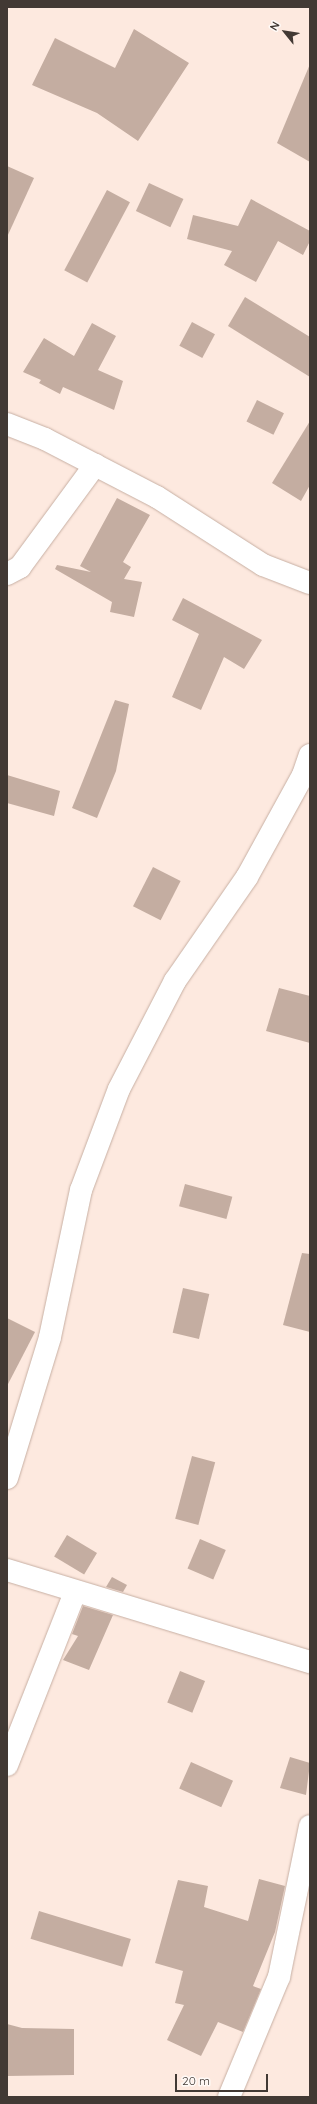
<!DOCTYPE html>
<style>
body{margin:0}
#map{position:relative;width:317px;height:2104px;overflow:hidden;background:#fde9df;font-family:Quicksand,sans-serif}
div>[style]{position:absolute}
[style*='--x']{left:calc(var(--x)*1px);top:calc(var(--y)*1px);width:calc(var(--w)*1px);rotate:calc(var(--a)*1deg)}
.building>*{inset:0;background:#c4ada1;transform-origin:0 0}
.roads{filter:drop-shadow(0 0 1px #c7afa3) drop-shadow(0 0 1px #c7afa3)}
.minor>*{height:22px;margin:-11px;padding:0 11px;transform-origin:11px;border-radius:11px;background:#fff}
span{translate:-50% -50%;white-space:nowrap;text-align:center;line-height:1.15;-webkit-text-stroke:3px #fffaf7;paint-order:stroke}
.frame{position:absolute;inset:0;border:8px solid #423934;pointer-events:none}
.north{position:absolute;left:265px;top:12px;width:40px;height:40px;-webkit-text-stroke:3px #fffaf7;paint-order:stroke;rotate:300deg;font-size:11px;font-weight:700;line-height:16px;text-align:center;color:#423934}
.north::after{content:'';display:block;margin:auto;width:14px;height:18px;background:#423934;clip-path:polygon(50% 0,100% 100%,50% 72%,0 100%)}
.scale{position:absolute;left:175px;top:2074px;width:93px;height:18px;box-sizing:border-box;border:2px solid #423934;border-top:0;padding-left:5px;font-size:12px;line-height:14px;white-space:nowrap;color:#423934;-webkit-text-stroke:3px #fffaf7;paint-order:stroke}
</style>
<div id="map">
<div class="building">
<div style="clip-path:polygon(134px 29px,189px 63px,138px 141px,97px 113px,32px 85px,55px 38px,115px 68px)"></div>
<div style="clip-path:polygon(310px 64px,310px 162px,277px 143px)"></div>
<div style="clip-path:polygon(7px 166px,34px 178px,7px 237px)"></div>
<div style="left:149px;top:183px;width:38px;height:31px;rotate:25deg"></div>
<div style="left:107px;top:190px;width:26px;height:91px;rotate:28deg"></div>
<div style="clip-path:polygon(251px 199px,310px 231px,310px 241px,303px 255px,278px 241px,256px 282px,224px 265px,232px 251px,187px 239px,193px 215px,238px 226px)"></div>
<div style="clip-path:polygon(245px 297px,310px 337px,310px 377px,228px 326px)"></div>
<div style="left:192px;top:322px;width:26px;height:27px;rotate:28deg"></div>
<div style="clip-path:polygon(92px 323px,116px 336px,98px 370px,123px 381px,114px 410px,63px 387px,60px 394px,39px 383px,41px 380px,23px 372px,44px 338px,74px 356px)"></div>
<div style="left:257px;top:400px;width:30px;height:24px;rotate:26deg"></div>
<div style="clip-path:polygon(310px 421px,310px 485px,301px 501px,272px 483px)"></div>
<div style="clip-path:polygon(117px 498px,150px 515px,123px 562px,131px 567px,124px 579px,142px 582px,134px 617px,110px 612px,112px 602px,55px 569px,57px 565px,91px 572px,80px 566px)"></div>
<div style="clip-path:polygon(183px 598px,262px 640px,244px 669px,224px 657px,201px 710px,172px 697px,199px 634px,172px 620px)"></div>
<div style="clip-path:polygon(115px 700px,129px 704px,116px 771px,97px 818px,72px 808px)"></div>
<div style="clip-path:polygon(7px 775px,60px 791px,54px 816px,7px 803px)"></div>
<div style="left:153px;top:867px;width:31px;height:44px;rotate:27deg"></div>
<div style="clip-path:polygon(279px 988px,310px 996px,310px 1043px,266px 1031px)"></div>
<div style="left:185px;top:1184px;width:49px;height:23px;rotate:15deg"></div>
<div style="clip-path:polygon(302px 1253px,310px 1254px,310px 1332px,283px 1325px)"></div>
<div style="left:183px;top:1288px;width:27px;height:46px;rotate:13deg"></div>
<div style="clip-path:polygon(7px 1318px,35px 1332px,7px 1386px)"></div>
<div style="left:192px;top:1456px;width:24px;height:65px;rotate:15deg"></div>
<div style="left:67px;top:1535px;width:35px;height:25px;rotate:31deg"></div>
<div style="left:200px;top:1539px;width:28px;height:32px;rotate:23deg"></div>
<div style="clip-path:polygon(112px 1577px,127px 1585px,123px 1592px,106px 1587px)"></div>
<div style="clip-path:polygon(83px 1606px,113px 1615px,89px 1670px,63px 1660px,78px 1636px,72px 1634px)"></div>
<div style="left:180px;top:1671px;width:27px;height:34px;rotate:22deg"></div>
<div style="clip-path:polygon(290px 1757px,310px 1763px,306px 1795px,280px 1788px)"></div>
<div style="left:191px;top:1762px;width:46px;height:29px;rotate:24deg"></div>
<div style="clip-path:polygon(259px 1879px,285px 1886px,275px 1932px,253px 1986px,261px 1989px,243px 2032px,218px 2022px,201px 2056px,167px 2040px,184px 2005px,175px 2003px,183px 1971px,155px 1963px,178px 1880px,208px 1886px,204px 1907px,248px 1921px)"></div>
<div style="left:39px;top:1911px;width:96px;height:29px;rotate:17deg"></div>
<div style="clip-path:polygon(7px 2024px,22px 2028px,74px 2029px,74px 2075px,7px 2076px)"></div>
</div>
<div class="roads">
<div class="minor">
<div style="--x:7;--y:424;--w:41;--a:21.5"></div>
<div style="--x:45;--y:439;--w:126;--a:27.4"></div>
<div style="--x:157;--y:497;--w:126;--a:32.7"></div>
<div style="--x:263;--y:565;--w:50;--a:21"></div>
<div style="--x:7;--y:574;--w:15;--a:-28"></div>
<div style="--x:20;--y:567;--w:127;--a:-53.7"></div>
<div style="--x:7;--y:1478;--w:147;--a:-73"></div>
<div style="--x:50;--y:1337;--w:150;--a:-78.1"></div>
<div style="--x:81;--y:1190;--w:108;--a:-69.4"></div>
<div style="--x:119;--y:1089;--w:122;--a:-62.6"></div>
<div style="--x:175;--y:981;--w:126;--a:-55.3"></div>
<div style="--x:247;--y:877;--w:116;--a:-61.2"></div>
<div style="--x:303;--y:775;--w:21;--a:-71"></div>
<div style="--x:7;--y:1570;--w:317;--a:16.9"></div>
<div style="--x:7;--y:1765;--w:186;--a:-68.5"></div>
<div style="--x:229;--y:2097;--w:130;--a:-67.4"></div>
<div style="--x:279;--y:1977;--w:154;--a:-78.4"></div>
</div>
</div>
<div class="frame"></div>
<div class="north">N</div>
<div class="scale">20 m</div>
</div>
